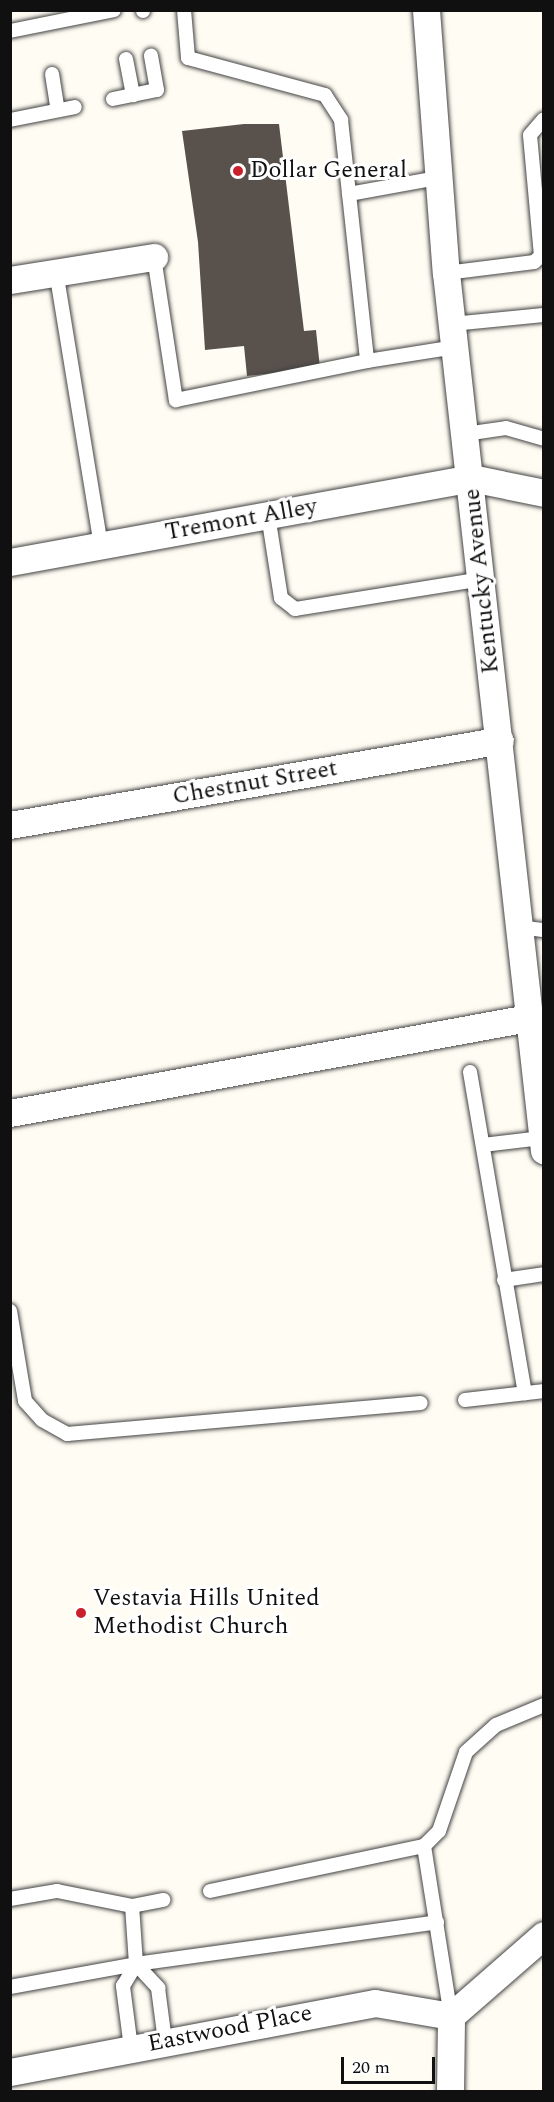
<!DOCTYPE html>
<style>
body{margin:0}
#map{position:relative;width:554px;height:2102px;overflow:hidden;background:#fffcf3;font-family:Spectral,serif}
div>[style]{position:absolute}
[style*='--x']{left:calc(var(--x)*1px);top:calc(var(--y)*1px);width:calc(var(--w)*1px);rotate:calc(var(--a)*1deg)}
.building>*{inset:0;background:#59514c}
.roads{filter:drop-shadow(0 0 2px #434343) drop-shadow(0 0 2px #434343)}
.lane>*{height:14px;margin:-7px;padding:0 7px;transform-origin:7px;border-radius:7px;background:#fff}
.street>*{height:27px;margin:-13.5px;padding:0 13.5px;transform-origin:13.5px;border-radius:13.5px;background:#fff}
.dots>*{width:16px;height:16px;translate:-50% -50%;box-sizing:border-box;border:3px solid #fff;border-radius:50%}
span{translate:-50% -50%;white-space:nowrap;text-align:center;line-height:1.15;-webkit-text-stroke:6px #fff;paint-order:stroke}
.poi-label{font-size:24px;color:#101010}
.left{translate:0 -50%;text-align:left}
.street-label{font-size:24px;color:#101010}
.frame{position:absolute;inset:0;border:12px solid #101010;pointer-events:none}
.scale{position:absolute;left:341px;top:2057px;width:94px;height:27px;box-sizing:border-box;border:3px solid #101010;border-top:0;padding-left:8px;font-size:18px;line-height:21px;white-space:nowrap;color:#101010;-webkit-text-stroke:4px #fff;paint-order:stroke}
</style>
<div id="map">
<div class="building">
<div style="clip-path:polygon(244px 124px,279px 124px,304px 331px,316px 330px,320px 368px,247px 376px,244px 346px,205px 350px,198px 242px,182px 131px)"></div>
</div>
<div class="roads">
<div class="lane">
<div style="--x:143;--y:10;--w:1;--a:90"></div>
<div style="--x:184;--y:10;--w:48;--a:85.2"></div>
<div style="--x:188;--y:58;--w:142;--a:15.1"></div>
<div style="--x:325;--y:95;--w:30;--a:57"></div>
<div style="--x:341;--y:120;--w:242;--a:83.8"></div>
<div style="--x:367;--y:361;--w:89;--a:-9"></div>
<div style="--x:10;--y:31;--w:106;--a:-11.4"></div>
<div style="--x:126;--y:59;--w:37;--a:79"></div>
<div style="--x:52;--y:74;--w:36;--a:81"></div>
<div style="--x:113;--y:99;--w:45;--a:-11.6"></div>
<div style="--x:157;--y:90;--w:35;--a:-100"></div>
<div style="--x:10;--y:120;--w:66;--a:-11.3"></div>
<div style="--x:349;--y:194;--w:89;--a:-10.3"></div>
<div style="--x:154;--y:257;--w:145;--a:81.3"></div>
<div style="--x:176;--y:400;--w:195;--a:-11.5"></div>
<div style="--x:56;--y:271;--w:279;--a:80.7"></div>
<div style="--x:446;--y:273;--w:89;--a:-7.1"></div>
<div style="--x:534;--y:262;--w:9;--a:-41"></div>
<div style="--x:541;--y:256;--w:121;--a:-95.2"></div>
<div style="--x:530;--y:135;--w:21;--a:-49"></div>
<div style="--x:452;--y:324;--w:92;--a:-5.6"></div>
<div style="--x:465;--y:434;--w:41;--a:-8.3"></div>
<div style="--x:506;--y:428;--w:40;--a:16"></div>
<div style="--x:268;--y:515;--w:84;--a:81.1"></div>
<div style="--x:281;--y:598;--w:18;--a:38"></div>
<div style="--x:295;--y:609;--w:189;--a:-9.1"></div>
<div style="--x:518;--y:927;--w:26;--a:7"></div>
<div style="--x:470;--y:1072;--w:326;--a:80.3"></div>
<div style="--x:483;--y:1145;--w:59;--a:-6.8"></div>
<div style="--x:504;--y:1280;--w:40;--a:-8.5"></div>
<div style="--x:10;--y:1311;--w:91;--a:80.5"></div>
<div style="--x:25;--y:1401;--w:25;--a:48"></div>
<div style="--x:42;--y:1420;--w:29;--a:29"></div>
<div style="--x:67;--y:1434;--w:355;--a:-5"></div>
<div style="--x:465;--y:1400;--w:80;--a:-6.5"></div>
<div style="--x:424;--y:1846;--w:172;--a:81"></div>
<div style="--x:210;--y:1891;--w:219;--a:-11.9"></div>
<div style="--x:424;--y:1846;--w:21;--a:-45"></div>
<div style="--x:439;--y:1831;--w:83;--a:-71.1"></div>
<div style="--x:466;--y:1752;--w:40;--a:-42"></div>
<div style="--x:496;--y:1725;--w:52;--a:-22.6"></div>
<div style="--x:10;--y:1899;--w:48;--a:-9.7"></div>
<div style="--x:57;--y:1891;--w:76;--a:11.3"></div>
<div style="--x:132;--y:1906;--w:32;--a:-11"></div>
<div style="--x:136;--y:1964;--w:33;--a:47"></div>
<div style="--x:158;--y:1988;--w:53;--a:82.5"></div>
<div style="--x:10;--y:1987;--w:128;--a:-10.3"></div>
<div style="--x:136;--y:1964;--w:304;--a:-7.9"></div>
<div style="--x:131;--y:2048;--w:63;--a:-97.4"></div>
<div style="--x:123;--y:1986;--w:26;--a:-59"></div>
<div style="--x:136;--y:1964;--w:58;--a:-93.9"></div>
</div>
<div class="street">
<div style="--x:426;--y:10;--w:264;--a:85.7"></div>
<div style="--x:446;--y:273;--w:883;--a:83.63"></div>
<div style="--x:10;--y:280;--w:146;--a:-9.1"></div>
<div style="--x:10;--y:562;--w:469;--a:-10.3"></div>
<div style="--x:471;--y:478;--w:75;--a:11.6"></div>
<div style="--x:10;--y:825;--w:497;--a:-9.8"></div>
<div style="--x:10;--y:1113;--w:527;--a:-10.39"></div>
<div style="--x:451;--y:2016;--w:123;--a:-41.1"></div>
<div style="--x:10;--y:2072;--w:371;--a:-10.7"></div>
<div style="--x:375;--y:2003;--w:77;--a:9.7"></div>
<div style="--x:450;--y:2092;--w:76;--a:-89.2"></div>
</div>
</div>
<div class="dots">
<div style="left:238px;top:171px;background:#c9202c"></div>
<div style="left:81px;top:1613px;background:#c9202c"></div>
</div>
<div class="poi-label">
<span class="left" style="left:250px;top:171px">Dollar General</span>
<span class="left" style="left:93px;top:1613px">Vestavia Hills United<br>Methodist Church</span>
</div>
<div class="street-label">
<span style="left:241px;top:520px;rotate:-10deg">Tremont Alley</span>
<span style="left:482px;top:581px;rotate:-96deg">Kentucky Avenue</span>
<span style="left:255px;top:783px;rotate:-10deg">Chestnut Street</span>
<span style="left:230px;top:2029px;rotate:-11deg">Eastwood Place</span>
</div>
<div class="frame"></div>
<div class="scale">20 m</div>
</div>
